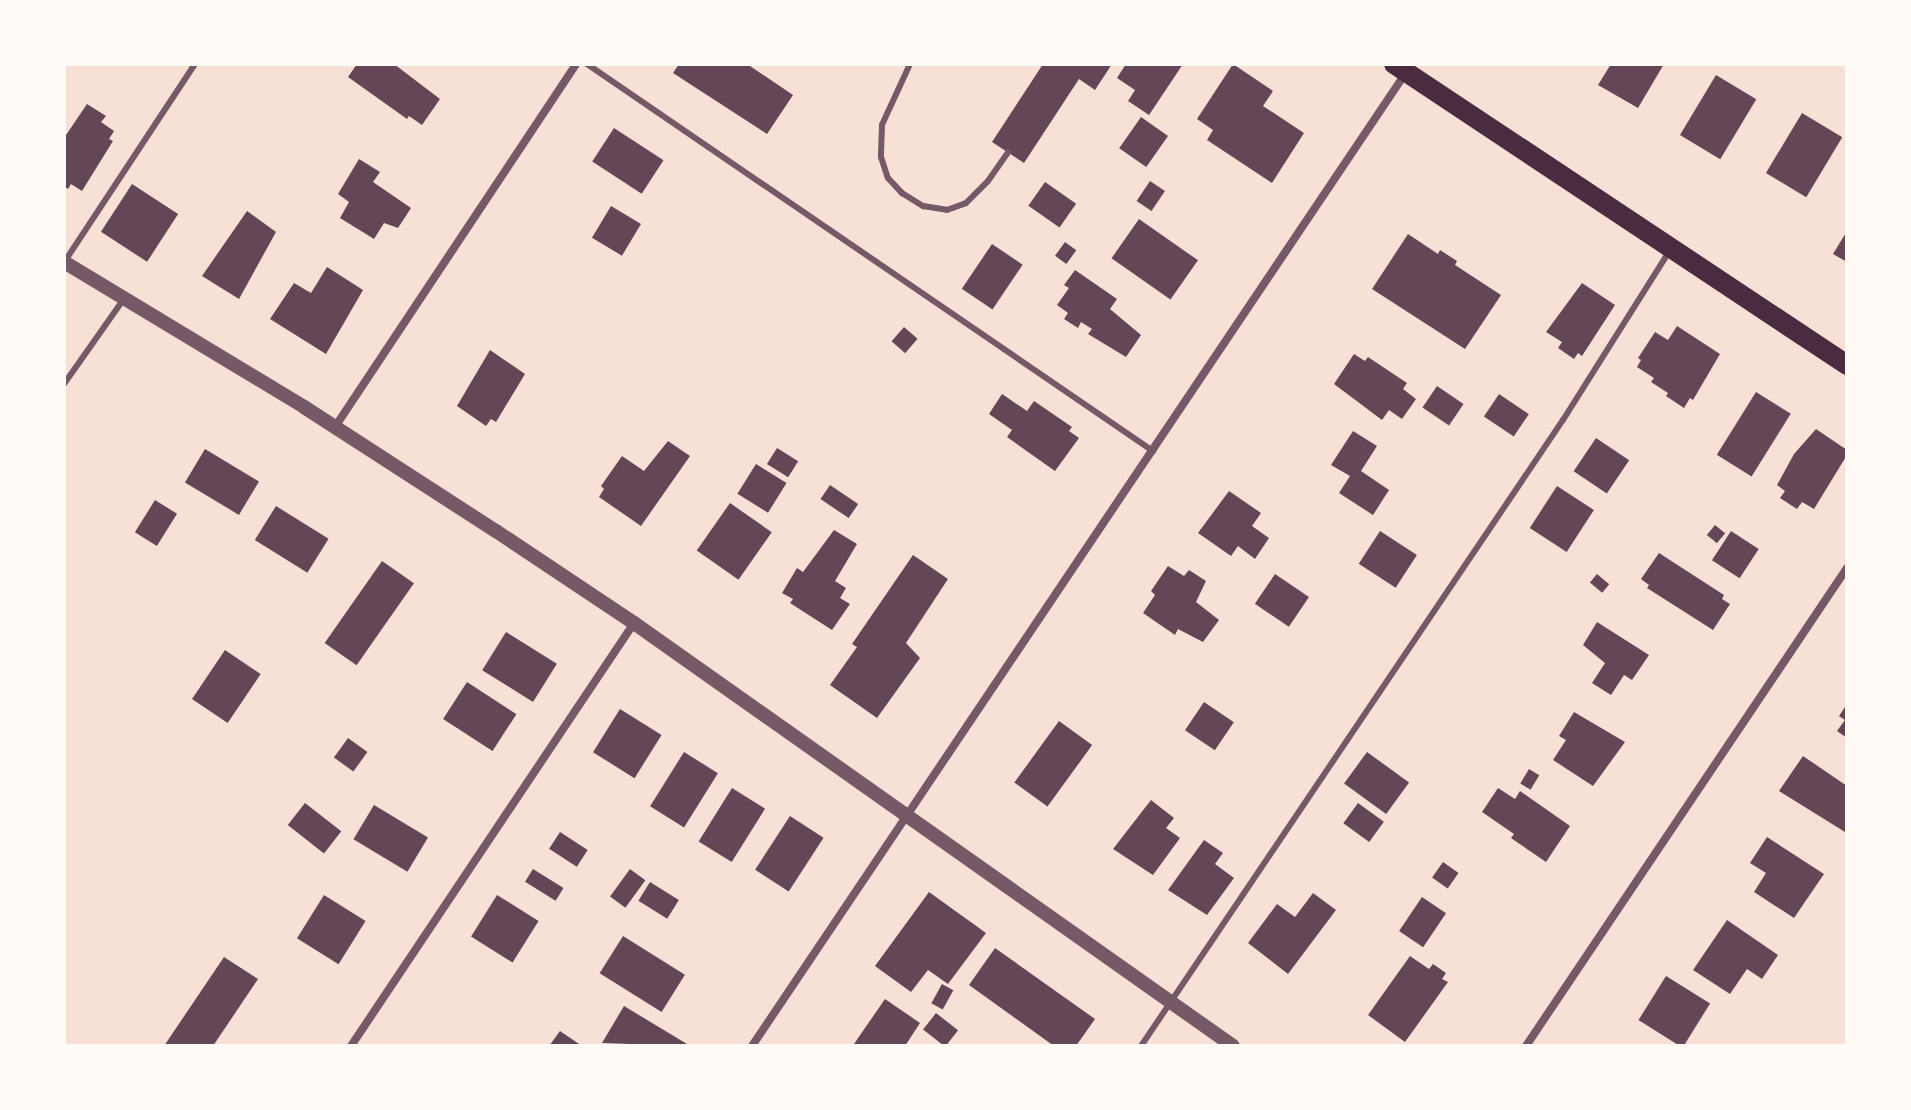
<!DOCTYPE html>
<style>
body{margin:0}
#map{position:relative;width:1911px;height:1110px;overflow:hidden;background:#f7e1d7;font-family:"Noto Serif",serif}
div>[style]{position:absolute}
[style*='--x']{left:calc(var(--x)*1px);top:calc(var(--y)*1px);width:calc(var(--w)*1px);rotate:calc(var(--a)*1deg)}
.building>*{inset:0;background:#644757;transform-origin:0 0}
.service>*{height:6px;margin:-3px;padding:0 3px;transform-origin:3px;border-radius:3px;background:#755966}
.minor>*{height:8px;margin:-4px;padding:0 4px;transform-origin:4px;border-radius:4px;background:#755966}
.tertiary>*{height:14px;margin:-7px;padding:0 7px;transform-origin:7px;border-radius:7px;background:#755966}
.primary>*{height:20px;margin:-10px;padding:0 10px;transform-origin:10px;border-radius:10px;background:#4a2c40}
span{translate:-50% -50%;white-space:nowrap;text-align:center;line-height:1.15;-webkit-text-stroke:6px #fffaf5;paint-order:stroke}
.frame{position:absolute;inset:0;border:66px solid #fffaf5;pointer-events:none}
</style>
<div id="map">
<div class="building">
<div style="clip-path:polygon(357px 64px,394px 64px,440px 99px,422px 125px,409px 116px,407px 119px,348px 77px)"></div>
<div style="clip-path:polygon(679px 64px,747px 64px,793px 95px,767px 134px,673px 73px)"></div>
<div style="clip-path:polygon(1043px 64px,1112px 64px,1095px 90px,1079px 79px,1024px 163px,992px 142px)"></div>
<div style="clip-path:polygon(1126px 64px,1183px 64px,1149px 115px,1128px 101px,1135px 90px,1117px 78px)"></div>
<div style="clip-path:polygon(1233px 64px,1273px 91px,1263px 106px,1304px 133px,1272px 183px,1207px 140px,1213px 130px,1197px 119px)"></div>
<div style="clip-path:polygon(1611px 64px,1664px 64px,1638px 108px,1598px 85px)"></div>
<div style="left:1716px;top:75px;width:47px;height:70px;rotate:31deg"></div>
<div style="clip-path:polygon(87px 104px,106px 116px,101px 122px,114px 131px,109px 139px,113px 141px,82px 191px,71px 184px,68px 189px,64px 186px,64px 138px)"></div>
<div style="left:1802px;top:113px;width:47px;height:70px;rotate:31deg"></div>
<div style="left:1141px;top:117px;width:33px;height:38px;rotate:35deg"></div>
<div style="left:614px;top:128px;width:59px;height:40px;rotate:33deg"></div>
<div style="clip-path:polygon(359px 159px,380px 172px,373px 182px,411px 208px,398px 228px,384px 223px,374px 239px,340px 218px,349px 202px,338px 194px)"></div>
<div style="left:1150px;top:181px;width:18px;height:24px;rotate:34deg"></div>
<div style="left:1045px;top:182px;width:38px;height:29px;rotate:35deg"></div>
<div style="left:132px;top:184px;width:55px;height:57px;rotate:33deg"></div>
<div style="left:611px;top:206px;width:35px;height:37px;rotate:31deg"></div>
<div style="clip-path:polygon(247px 211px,276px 232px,239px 299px,202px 276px)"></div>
<div style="left:1139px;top:219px;width:72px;height:48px;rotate:35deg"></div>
<div style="clip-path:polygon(1847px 231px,1847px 262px,1833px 254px)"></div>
<div style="clip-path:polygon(1408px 234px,1438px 254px,1440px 250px,1457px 261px,1455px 265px,1501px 295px,1465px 349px,1372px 289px)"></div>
<div style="left:1065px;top:242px;width:14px;height:17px;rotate:36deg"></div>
<div style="left:992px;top:244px;width:37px;height:54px;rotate:34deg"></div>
<div style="clip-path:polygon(327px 267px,363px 290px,326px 354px,270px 319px,294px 283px,311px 293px)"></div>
<div style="clip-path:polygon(1075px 270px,1117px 299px,1110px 309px,1141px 335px,1126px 357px,1088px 334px,1092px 329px,1081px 322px,1078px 328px,1064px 319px,1068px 313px,1057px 305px,1069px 288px,1064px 285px)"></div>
<div style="clip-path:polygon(1582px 283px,1615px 305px,1582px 356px,1578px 353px,1574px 359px,1558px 348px,1562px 342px,1546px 332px)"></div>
<div style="clip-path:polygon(1677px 326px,1720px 354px,1693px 400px,1690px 398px,1684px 408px,1666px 396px,1668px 393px,1651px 382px,1654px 378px,1637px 367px,1641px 360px,1638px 358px,1655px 332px,1668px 340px)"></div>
<div style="left:904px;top:327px;width:18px;height:19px;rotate:41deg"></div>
<div style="clip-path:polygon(490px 350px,525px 374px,496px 422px,491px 419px,486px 426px,457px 406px)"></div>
<div style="clip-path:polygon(1354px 354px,1365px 361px,1368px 357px,1407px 383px,1403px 389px,1416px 399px,1402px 419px,1389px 410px,1382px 420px,1334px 384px)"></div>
<div style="left:1437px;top:386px;width:32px;height:26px;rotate:34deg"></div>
<div style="left:1756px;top:392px;width:41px;height:74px;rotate:32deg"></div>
<div style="clip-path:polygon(1002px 394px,1027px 411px,1034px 401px,1072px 427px,1069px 431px,1079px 438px,1055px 471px,1007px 437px,1012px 430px,989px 414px)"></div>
<div style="left:1499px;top:394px;width:36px;height:27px;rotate:34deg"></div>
<div style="clip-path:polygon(1816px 429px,1847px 450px,1847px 455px,1814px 509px,1802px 502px,1797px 509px,1780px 498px,1785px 491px,1777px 485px,1794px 454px)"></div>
<div style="clip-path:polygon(1353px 431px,1377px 446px,1361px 471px,1389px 490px,1373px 515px,1339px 493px,1350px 476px,1331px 465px)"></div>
<div style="left:1596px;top:438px;width:40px;height:40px;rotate:34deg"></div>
<div style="clip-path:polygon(668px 441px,690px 456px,641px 526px,599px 497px,604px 489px,601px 486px,622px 456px,644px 471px)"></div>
<div style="left:777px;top:448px;width:25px;height:19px;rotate:32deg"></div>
<div style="left:205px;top:449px;width:63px;height:39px;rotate:31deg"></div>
<div style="left:756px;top:464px;width:36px;height:35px;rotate:32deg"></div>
<div style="left:830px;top:485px;width:34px;height:17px;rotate:34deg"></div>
<div style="left:1557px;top:486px;width:44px;height:50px;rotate:33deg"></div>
<div style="clip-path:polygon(1229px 491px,1261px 513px,1252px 526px,1269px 538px,1255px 559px,1238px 546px,1231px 556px,1198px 533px)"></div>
<div style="left:155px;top:500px;width:26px;height:38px;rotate:32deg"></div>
<div style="left:730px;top:503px;width:51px;height:58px;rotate:35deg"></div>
<div style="left:276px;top:506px;width:62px;height:40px;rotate:32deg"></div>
<div style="left:1715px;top:525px;width:13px;height:13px;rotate:39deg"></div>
<div style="clip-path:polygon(834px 530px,857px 544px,835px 581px,846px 588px,840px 598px,850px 604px,832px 630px,790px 603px,793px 599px,782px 593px,797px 568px,803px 572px)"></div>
<div style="left:1380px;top:531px;width:44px;height:39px;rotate:33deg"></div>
<div style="left:1731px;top:531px;width:33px;height:35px;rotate:33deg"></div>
<div style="clip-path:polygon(1659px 553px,1724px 595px,1722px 599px,1730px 604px,1713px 630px,1647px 588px,1649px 585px,1641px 579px)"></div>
<div style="clip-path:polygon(913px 555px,948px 579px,906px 643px,920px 658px,877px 718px,830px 685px,857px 647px,852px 644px)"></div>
<div style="left:382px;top:561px;width:39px;height:100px;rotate:35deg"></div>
<div style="clip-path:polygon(1168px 566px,1184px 576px,1189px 570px,1206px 581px,1196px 602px,1219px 620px,1203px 642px,1178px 629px,1175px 635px,1143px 613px,1155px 595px,1151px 591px)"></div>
<div style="left:1275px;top:574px;width:41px;height:36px;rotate:34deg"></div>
<div style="left:1597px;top:574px;width:16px;height:11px;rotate:40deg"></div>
<div style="clip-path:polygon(1597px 622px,1649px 655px,1632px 680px,1624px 675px,1611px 695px,1592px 683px,1605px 663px,1583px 645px)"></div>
<div style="left:506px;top:632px;width:60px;height:45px;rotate:32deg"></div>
<div style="left:225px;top:650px;width:43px;height:59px;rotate:34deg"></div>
<div style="left:467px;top:682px;width:59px;height:44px;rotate:33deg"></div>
<div style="left:1204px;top:702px;width:36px;height:34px;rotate:34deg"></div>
<div style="clip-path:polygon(1847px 704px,1847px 738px,1837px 731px,1845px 720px,1839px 716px)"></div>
<div style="left:620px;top:709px;width:49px;height:51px;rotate:32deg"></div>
<div style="clip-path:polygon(1574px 712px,1625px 742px,1593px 786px,1553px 760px,1566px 740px,1559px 736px)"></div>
<div style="left:1059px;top:721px;width:41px;height:76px;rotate:36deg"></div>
<div style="left:348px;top:738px;width:24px;height:24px;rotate:36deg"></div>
<div style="left:684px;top:752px;width:40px;height:64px;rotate:32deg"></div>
<div style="left:1367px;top:752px;width:52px;height:39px;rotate:36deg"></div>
<div style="clip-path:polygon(1803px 756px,1847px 786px,1845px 832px,1779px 791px)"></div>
<div style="left:1529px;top:769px;width:12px;height:17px;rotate:31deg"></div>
<div style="left:732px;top:788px;width:39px;height:63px;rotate:32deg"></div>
<div style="clip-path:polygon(1498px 788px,1515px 799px,1520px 791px,1570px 826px,1546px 862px,1511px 838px,1514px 834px,1482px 812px)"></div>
<div style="clip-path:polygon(1151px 800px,1174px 818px,1166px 828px,1180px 838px,1153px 875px,1113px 849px)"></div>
<div style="left:305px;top:803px;width:46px;height:28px;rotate:38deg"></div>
<div style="left:1358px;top:803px;width:32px;height:25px;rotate:36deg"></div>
<div style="left:374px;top:805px;width:63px;height:40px;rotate:31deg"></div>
<div style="left:790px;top:816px;width:40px;height:64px;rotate:33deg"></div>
<div style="left:560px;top:832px;width:33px;height:20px;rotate:33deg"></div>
<div style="clip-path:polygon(1767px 837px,1824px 874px,1794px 918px,1754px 892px,1766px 873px,1750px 863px)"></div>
<div style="clip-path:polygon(1204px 840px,1223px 853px,1215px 864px,1234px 878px,1207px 915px,1168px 890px)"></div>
<div style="left:1443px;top:862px;width:19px;height:19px;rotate:35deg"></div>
<div style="left:533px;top:869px;width:36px;height:15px;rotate:32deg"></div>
<div style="left:630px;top:869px;width:19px;height:34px;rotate:36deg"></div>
<div style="left:650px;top:882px;width:34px;height:22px;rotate:32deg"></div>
<div style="clip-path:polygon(929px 892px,986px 933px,948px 984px,928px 970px,911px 992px,875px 966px)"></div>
<div style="clip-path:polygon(1313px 893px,1336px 910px,1288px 974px,1248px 943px,1277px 904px,1295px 917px)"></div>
<div style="left:324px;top:895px;width:49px;height:51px;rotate:32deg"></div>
<div style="left:497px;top:895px;width:49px;height:49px;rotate:32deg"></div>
<div style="left:1422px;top:897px;width:29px;height:41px;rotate:34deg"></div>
<div style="clip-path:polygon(1727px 920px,1778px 955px,1762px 979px,1747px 969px,1730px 994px,1693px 970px)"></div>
<div style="left:623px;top:936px;width:73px;height:44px;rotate:32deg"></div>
<div style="clip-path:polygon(995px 948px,1095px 1019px,1076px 1046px,1054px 1046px,969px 985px)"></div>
<div style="clip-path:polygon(1410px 956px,1429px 969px,1433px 964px,1446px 973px,1442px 979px,1448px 982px,1405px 1042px,1368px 1015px)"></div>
<div style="clip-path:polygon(224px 957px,258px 979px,213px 1046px,164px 1046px)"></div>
<div style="left:1666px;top:976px;width:52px;height:52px;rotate:32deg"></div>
<div style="left:942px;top:984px;width:13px;height:22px;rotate:29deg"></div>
<div style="clip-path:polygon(885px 999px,920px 1023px,905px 1046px,857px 1046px,854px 1044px)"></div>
<div style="clip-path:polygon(624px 1006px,687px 1044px,685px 1046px,602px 1043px)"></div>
<div style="left:936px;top:1013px;width:28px;height:21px;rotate:38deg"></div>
<div style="clip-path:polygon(560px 1031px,582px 1046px,549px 1046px)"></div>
</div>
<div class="service">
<div style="--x:587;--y:64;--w:686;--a:34.36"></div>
<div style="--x:910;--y:64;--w:67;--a:114.7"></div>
<div style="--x:882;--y:125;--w:32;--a:92"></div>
<div style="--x:881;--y:157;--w:22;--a:72"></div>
<div style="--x:888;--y:178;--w:21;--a:47"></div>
<div style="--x:902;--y:193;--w:25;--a:32"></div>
<div style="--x:923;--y:206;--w:24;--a:9"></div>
<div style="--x:947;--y:210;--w:20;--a:-20"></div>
<div style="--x:966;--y:203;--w:31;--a:-45"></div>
<div style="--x:988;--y:181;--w:35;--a:-55"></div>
<div style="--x:65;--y:261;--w:236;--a:-56.6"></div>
<div style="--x:64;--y:384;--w:103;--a:-54.9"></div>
<div style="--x:1141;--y:1046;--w:755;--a:-56.02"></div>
<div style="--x:1563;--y:420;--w:197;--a:-57.8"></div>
</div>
<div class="minor">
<div style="--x:335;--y:427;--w:436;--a:-56.4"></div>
<div style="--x:351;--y:1046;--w:509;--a:-56.22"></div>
<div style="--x:752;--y:1046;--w:1175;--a:-56.11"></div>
<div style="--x:1526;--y:1046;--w:576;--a:-56.12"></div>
</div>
<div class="tertiary">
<div style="--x:64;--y:262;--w:280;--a:31.1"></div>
<div style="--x:304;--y:407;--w:229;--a:32.9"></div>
<div style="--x:496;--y:531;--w:166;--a:33.7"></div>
<div style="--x:634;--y:623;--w:733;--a:35.23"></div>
</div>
<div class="primary">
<div style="--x:1394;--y:64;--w:544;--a:33.6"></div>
</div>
<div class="frame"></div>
</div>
